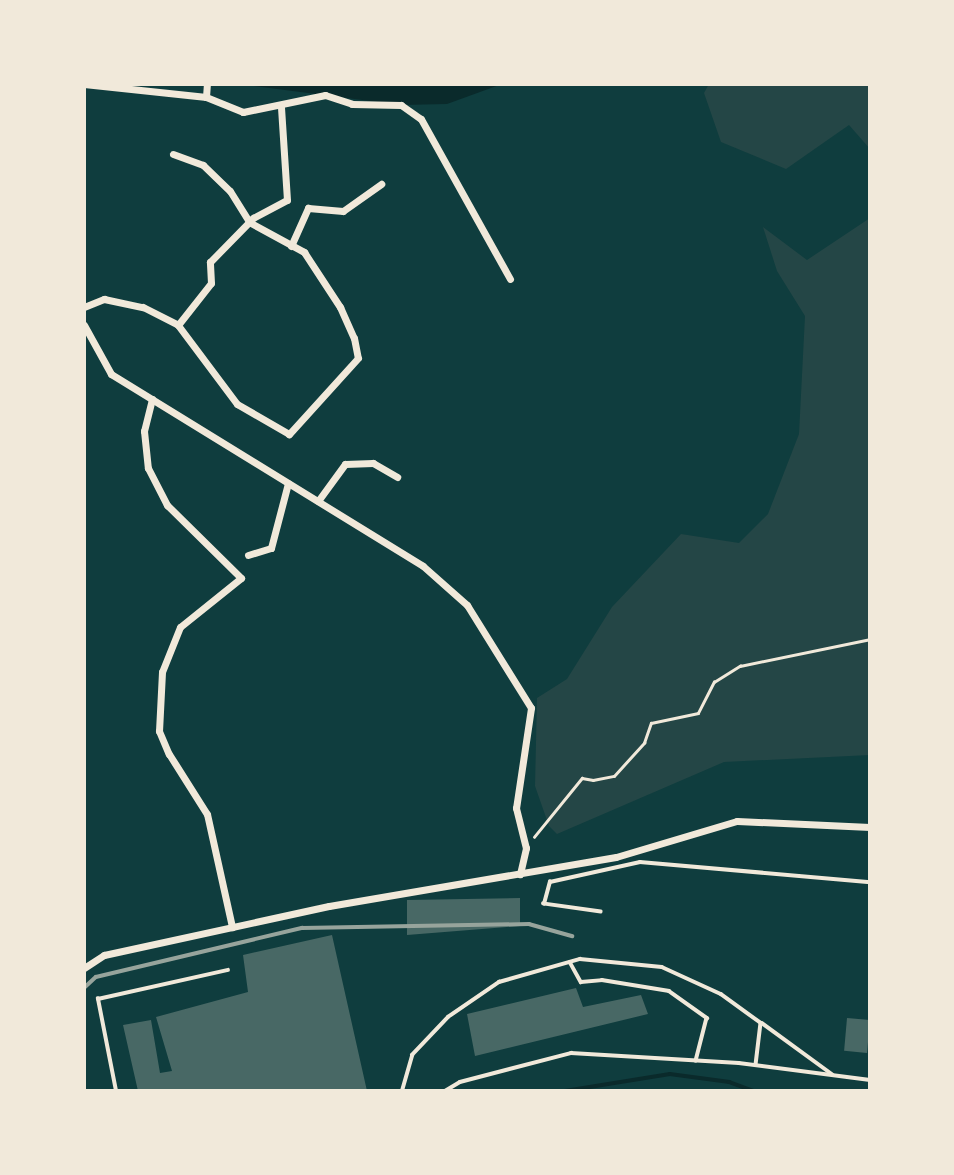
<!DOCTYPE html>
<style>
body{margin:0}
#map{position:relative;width:954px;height:1175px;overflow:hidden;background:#0f3d3e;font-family:Inter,sans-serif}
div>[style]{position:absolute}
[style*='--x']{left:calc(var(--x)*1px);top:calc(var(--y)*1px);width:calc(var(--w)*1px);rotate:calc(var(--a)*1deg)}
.green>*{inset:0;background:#244646}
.water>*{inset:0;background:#0a2a2b}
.stream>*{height:3.5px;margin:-1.75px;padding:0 1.75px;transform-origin:1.75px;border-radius:1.75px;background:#0a2a2b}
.building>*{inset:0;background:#486865;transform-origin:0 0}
.path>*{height:2.5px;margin:-1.25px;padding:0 1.25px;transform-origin:1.25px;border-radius:1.25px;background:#f1e9da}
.service>*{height:3.5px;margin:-1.75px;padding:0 1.75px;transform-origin:1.75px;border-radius:1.75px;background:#f1e9da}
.minor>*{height:7px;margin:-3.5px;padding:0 3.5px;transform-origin:3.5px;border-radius:3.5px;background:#f1e9da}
.rail>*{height:3.5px;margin:-1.75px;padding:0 1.75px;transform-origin:1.75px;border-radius:1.75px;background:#97a49c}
span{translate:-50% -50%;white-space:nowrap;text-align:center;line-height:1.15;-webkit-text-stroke:7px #f1e9da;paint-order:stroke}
.frame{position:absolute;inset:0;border:86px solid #f1e9da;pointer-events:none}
</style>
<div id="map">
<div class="green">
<div style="clip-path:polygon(709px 84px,870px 84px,870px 149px,849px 125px,786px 169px,721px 142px,704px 93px)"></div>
<div style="clip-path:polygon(870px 218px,870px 755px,724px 762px,557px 834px,549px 826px,535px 786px,537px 698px,567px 679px,612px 607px,681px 534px,739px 543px,768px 514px,799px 434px,805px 316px,777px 271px,763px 227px,807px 260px)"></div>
</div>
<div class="water">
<div style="clip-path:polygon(238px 84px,502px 84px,447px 104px,401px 105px)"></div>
</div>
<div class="stream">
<div style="--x:565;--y:1091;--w:106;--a:-9.2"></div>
<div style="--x:670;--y:1074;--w:60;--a:7.7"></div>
<div style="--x:729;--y:1082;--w:27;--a:20"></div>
</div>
<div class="building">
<div style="clip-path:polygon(520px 898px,520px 926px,407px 935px,407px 900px)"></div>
<div style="clip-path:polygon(332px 935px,367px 1091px,138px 1091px,123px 1025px,151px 1020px,160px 1073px,172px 1071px,156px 1017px,248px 992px,243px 955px)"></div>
<div style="clip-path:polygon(576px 988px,583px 1007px,641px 995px,648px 1014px,475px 1056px,467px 1014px)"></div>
<div style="left:847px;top:1018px;width:23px;height:33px;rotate:5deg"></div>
</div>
<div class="path">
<div style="--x:534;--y:837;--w:76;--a:-50.9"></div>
<div style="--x:582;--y:778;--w:11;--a:10"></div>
<div style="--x:593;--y:780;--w:21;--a:-11"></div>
<div style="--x:614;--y:776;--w:45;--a:-47.7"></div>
<div style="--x:644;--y:743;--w:21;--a:-71"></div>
<div style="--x:651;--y:723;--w:48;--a:-12"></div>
<div style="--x:698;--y:713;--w:35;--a:-63"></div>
<div style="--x:714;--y:682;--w:31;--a:-32"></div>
<div style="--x:740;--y:666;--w:133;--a:-11.7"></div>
</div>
<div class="service">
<div style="--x:601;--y:912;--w:58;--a:-172"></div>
<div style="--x:544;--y:904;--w:23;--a:-75"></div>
<div style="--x:550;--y:882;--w:92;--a:-12.5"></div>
<div style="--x:640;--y:862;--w:231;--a:5"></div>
<div style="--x:570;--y:962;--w:23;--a:61"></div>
<div style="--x:581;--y:982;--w:21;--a:-5"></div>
<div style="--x:602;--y:980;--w:68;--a:9.3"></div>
<div style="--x:669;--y:991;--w:47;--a:35.4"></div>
<div style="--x:707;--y:1018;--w:44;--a:104.3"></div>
<div style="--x:762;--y:1023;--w:87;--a:36.1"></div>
<div style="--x:116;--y:1091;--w:94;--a:-101.1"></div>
<div style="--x:98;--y:999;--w:133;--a:-12.6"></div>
<div style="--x:402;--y:1091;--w:37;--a:-74"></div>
<div style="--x:412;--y:1055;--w:52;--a:-46.5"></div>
<div style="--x:448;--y:1017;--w:62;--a:-34.5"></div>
<div style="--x:499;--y:982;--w:84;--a:-15.9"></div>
<div style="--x:580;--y:959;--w:82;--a:5.6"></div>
<div style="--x:662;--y:967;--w:65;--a:24.6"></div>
<div style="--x:721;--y:994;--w:49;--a:35.9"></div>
<div style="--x:761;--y:1023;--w:42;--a:96.8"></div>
<div style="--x:445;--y:1091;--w:17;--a:-31"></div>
<div style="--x:460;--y:1082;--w:115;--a:-14.6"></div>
<div style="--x:571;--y:1053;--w:168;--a:3.4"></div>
<div style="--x:739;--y:1063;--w:132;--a:7.4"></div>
</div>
<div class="minor">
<div style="--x:84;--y:84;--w:123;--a:6.1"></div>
<div style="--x:206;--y:97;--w:13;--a:-86"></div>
<div style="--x:206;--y:97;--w:40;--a:22"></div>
<div style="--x:243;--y:112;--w:84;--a:-11.7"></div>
<div style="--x:325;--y:95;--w:28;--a:18"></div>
<div style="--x:352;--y:104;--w:49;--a:1.2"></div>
<div style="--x:401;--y:105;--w:24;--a:35"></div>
<div style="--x:421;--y:119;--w:183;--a:60.9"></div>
<div style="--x:173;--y:154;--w:32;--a:20"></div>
<div style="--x:203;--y:165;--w:37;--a:44"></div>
<div style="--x:230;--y:191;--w:36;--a:58"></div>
<div style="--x:249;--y:222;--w:63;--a:28.6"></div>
<div style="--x:304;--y:252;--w:66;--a:56.8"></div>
<div style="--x:340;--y:307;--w:34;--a:66"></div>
<div style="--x:354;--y:338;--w:20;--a:79"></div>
<div style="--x:358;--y:358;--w:103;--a:132.2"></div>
<div style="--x:289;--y:434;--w:60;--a:-150"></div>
<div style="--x:237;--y:404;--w:99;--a:-126.8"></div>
<div style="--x:291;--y:246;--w:42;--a:-65.9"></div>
<div style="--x:308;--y:208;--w:35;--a:5"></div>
<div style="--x:343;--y:211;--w:47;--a:-35.4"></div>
<div style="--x:84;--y:307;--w:22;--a:-22"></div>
<div style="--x:104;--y:299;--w:40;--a:12"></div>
<div style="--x:143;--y:307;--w:39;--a:27"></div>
<div style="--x:178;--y:325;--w:53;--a:-51.8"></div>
<div style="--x:211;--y:283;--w:21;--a:-93"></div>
<div style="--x:210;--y:262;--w:62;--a:-45.7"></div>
<div style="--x:253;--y:218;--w:38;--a:-28"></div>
<div style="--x:287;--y:200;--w:94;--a:-93.7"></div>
<div style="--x:84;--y:325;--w:56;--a:61.1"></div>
<div style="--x:111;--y:374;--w:366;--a:31.6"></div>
<div style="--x:423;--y:566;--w:59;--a:41.6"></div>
<div style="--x:467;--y:605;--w:121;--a:58.1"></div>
<div style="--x:531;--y:708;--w:101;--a:98.5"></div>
<div style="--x:516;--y:808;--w:41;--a:76"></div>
<div style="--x:526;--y:848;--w:27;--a:103"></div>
<div style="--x:152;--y:399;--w:33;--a:104"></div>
<div style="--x:144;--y:431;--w:37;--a:84"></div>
<div style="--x:148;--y:468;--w:42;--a:62.8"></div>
<div style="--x:167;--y:505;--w:104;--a:44.6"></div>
<div style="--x:241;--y:578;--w:78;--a:141.2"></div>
<div style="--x:180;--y:627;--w:48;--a:111.8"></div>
<div style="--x:162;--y:672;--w:59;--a:92.9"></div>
<div style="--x:159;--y:731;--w:25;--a:67"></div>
<div style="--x:169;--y:754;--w:71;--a:57.7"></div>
<div style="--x:207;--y:814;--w:116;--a:77.5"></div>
<div style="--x:318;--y:501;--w:46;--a:-53.9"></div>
<div style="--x:345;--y:464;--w:28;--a:-2"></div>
<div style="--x:373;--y:463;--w:28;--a:30"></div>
<div style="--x:248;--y:555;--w:24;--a:-17"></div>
<div style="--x:271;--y:548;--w:67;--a:-75.3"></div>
<div style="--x:84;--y:968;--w:24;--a:-33"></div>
<div style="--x:104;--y:955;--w:230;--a:-12.3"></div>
<div style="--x:329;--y:906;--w:291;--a:-9.7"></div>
<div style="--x:616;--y:857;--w:126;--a:-16.6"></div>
<div style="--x:737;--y:821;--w:133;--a:2.6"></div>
</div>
<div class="rail">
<div style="--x:84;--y:988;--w:16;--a:-43"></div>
<div style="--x:96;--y:977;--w:212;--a:-13.4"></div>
<div style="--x:302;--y:928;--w:227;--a:-1"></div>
<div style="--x:529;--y:924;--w:45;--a:15.6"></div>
</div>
<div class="frame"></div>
</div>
